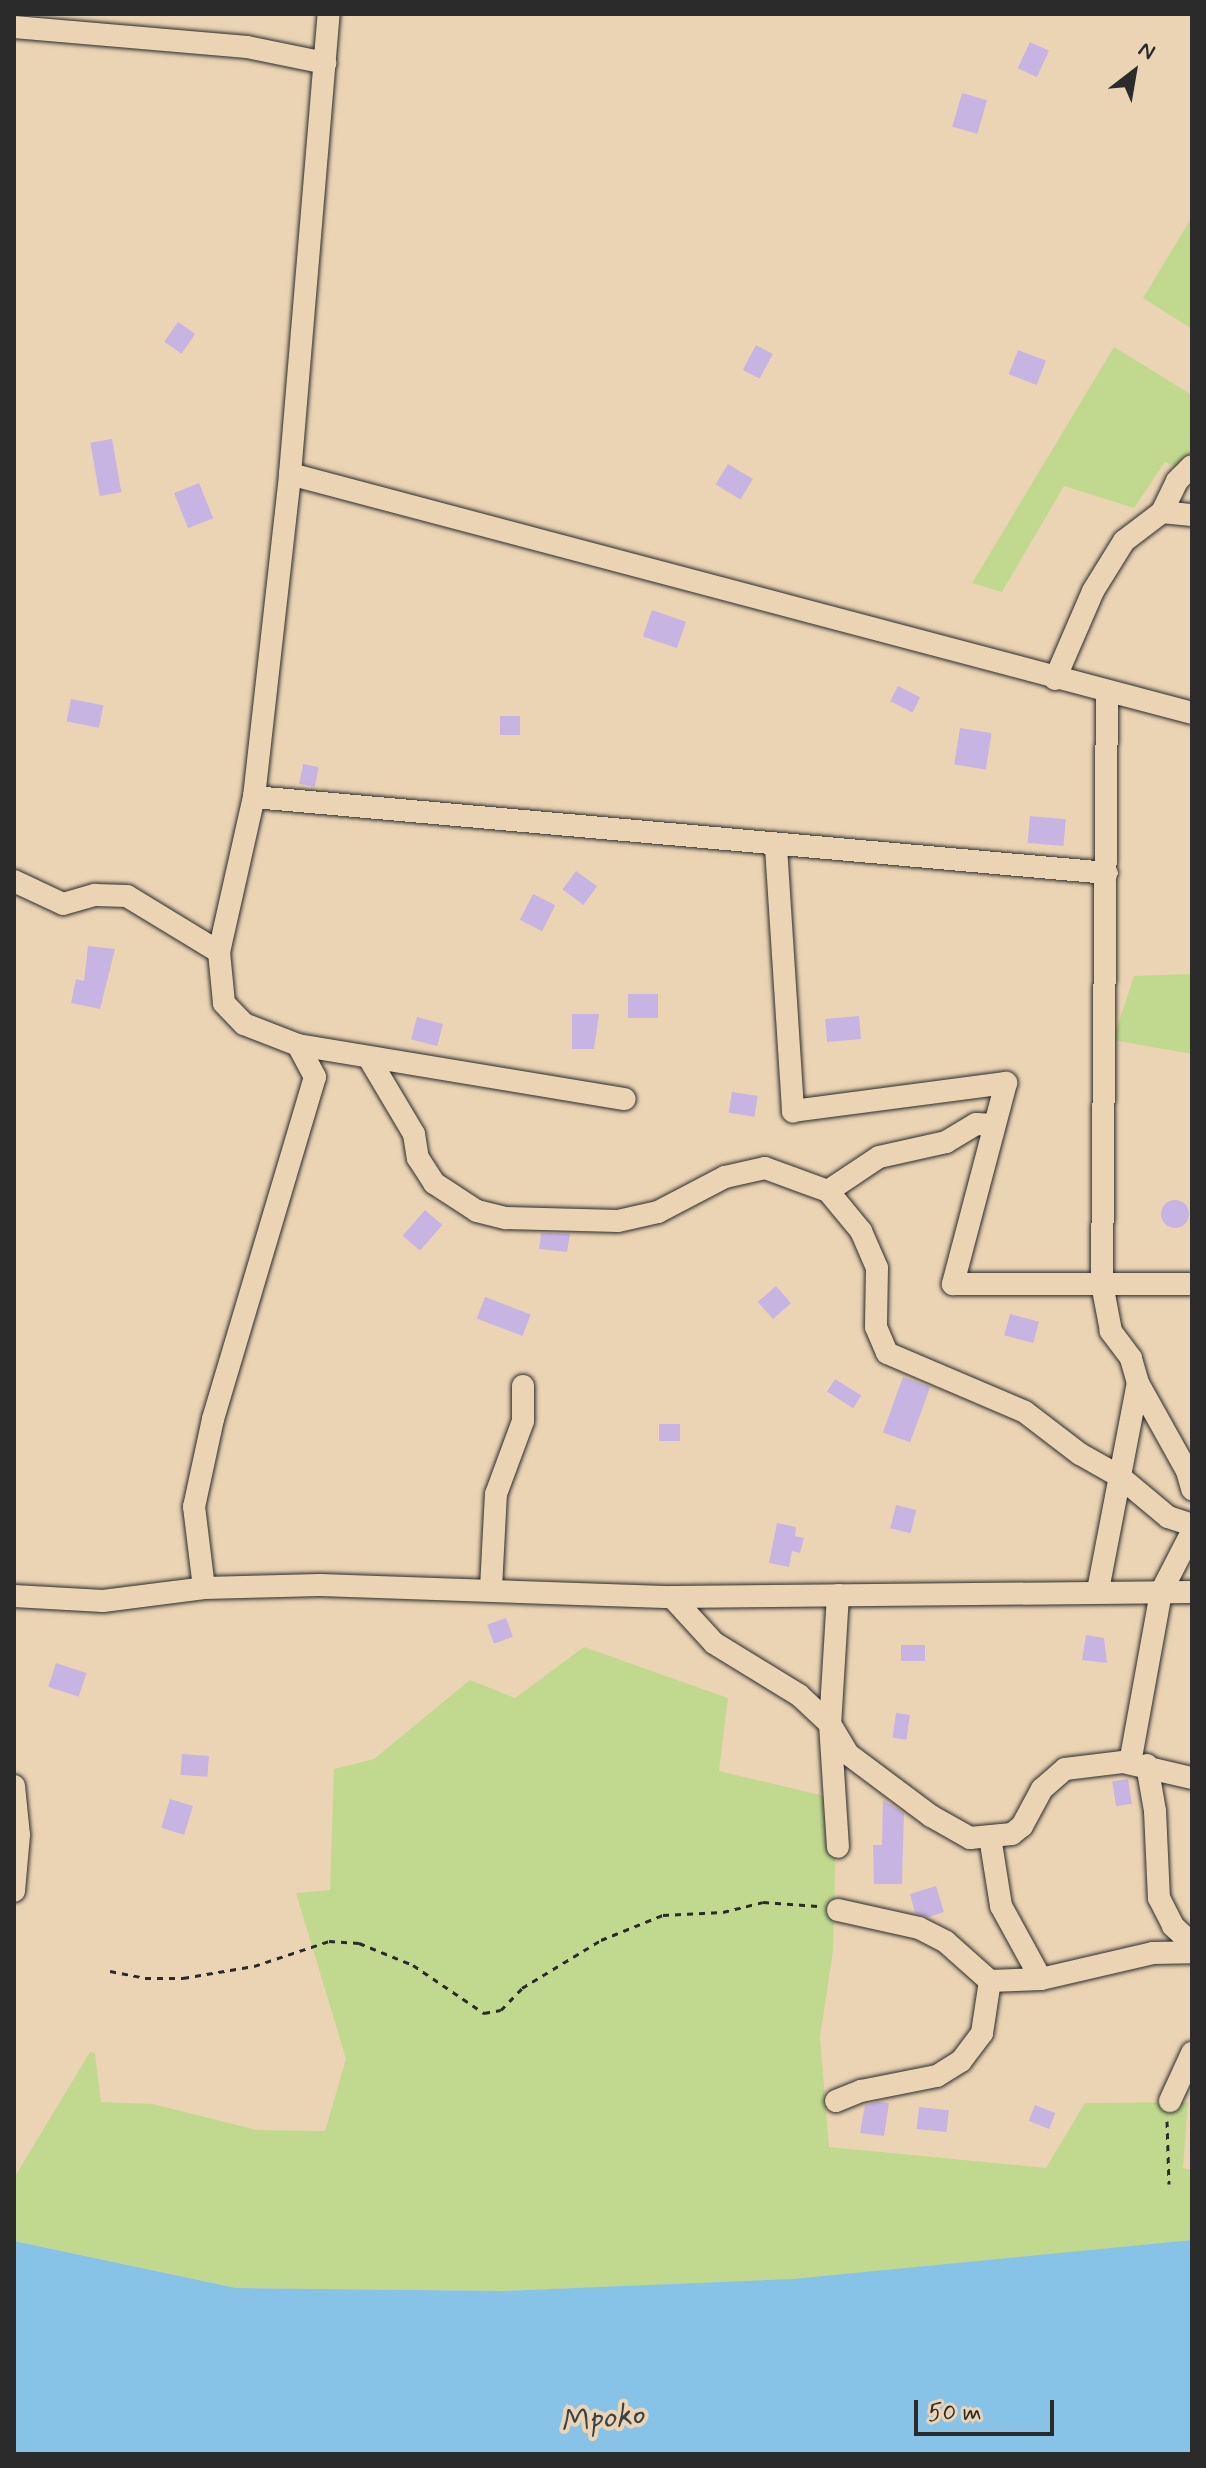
<!DOCTYPE html>
<style>
body{margin:0}
#map{position:relative;width:1206px;height:2468px;overflow:hidden;background:#ebd4b4;font-family:Mynerve,sans-serif}
div>[style]{position:absolute}
[style*='--x']{left:calc(var(--x)*1px);top:calc(var(--y)*1px);width:calc(var(--w)*1px);rotate:calc(var(--a)*1deg)}
.green>*{inset:0;background:#c1d98f}
.water>*{inset:0;background:#87c2e7}
.building>*{inset:0;background:#c8b4e3;transform-origin:0 0}
.round{border-radius:50%}
.path>*{height:3px;margin-top:-1.5px;transform-origin:0;background:repeating-linear-gradient(90deg,#2b2b2b 0 6px,transparent 0 12px)}
.roads{filter:drop-shadow(0 0 2px #2b2b2b) drop-shadow(0 0 2px #2b2b2b)}
.minor>*{height:22px;margin:-11px;padding:0 11px;transform-origin:11px;border-radius:11px;background:#ebd4b4}
span{translate:-50% -50%;white-space:nowrap;text-align:center;line-height:1.15;-webkit-text-stroke:8px #ebd4b4;paint-order:stroke}
.water-label{font-size:32px;color:#394247;font-style:italic}
.frame{position:absolute;inset:0;border:16px solid #2b2b2b;pointer-events:none}
.north{position:absolute;left:1094px;top:32px;width:80px;height:80px;-webkit-text-stroke:6px #ebd4b4;paint-order:stroke;rotate:31deg;font-size:22px;font-weight:700;line-height:32px;text-align:center;color:#2b2b2b}
.north::after{content:'';display:block;margin:auto;width:28px;height:36px;background:#2b2b2b;clip-path:polygon(50% 0,100% 100%,50% 72%,0 100%)}
.scale{position:absolute;left:914px;top:2400px;width:140px;height:36px;box-sizing:border-box;border:4px solid #2b2b2b;border-top:0;padding-left:10px;font-size:24px;line-height:28px;white-space:nowrap;color:#2b2b2b;-webkit-text-stroke:6px #ebd4b4;paint-order:stroke}
</style>
<div id="map">
<div class="green">
<div style="clip-path:polygon(1192px 217px,1192px 329px,1143px 298px)"></div>
<div style="clip-path:polygon(1114px 347px,1192px 395px,1192px 475px,1165px 462px,1134px 508px,1064px 486px,1002px 592px,972px 583px)"></div>
<div style="clip-path:polygon(1192px 974px,1192px 1054px,1113px 1040px,1134px 976px)"></div>
<div style="clip-path:polygon(584px 1647px,728px 1698px,719px 1771px,837px 1799px,833px 1951px,820px 2037px,829px 2147px,1046px 2168px,1085px 2103px,1188px 2102px,1183px 2168px,1192px 2170px,1192px 2240px,793px 2280px,504px 2291px,236px 2288px,14px 2241px,14px 2178px,90px 2052px,95px 2053px,101px 2102px,153px 2104px,257px 2130px,325px 2131px,346px 2059px,296px 1893px,330px 1890px,334px 1769px,374px 1759px,470px 1680px,515px 1698px)"></div>
</div>
<div class="water">
<div style="clip-path:polygon(1192px 2240px,1192px 2454px,14px 2454px,14px 2241px,236px 2288px,504px 2291px,793px 2279px)"></div>
</div>
<div class="building">
<div style="left:1030px;top:42px;width:21px;height:29px;rotate:25deg"></div>
<div style="left:962px;top:93px;width:26px;height:35px;rotate:16deg"></div>
<div style="left:178px;top:322px;width:21px;height:24px;rotate:35deg"></div>
<div style="left:756px;top:345px;width:19px;height:28px;rotate:28deg"></div>
<div style="left:1018px;top:350px;width:30px;height:26px;rotate:21deg"></div>
<div style="left:112px;top:439px;width:54px;height:22px;rotate:80deg"></div>
<div style="left:728px;top:464px;width:29px;height:24px;rotate:31deg"></div>
<div style="left:199px;top:483px;width:38px;height:27px;rotate:68deg"></div>
<div style="left:652px;top:610px;width:36px;height:28px;rotate:19deg"></div>
<div style="left:898px;top:686px;width:25px;height:17px;rotate:27deg"></div>
<div style="left:71px;top:699px;width:33px;height:23px;rotate:11deg"></div>
<div style="left:500px;top:716px;width:20px;height:19px"></div>
<div style="left:960px;top:728px;width:32px;height:37px;rotate:9deg"></div>
<div style="left:303px;top:764px;width:16px;height:20px;rotate:11deg"></div>
<div style="left:1030px;top:816px;width:36px;height:27px;rotate:5deg"></div>
<div style="left:576px;top:871px;width:26px;height:23px;rotate:36deg"></div>
<div style="left:533px;top:894px;width:25px;height:29px;rotate:27deg"></div>
<div style="clip-path:polygon(88px 946px,115px 949px,100px 1009px,71px 1003px,76px 979px,84px 981px)"></div>
<div style="left:628px;top:994px;width:30px;height:24px"></div>
<div style="clip-path:polygon(572px 1014px,599px 1014px,594px 1049px,572px 1049px)"></div>
<div style="left:859px;top:1016px;width:23px;height:34px;rotate:85deg"></div>
<div style="left:417px;top:1017px;width:27px;height:23px;rotate:15deg"></div>
<div style="left:732px;top:1092px;width:26px;height:21px;rotate:9deg"></div>
<div class="round" style="left:1161px;top:1200px;width:28px;height:28px"></div>
<div style="left:425px;top:1210px;width:23px;height:34px;rotate:41deg"></div>
<div style="clip-path:polygon(541px 1233px,570px 1234px,567px 1252px,539px 1249px)"></div>
<div style="left:776px;top:1286px;width:23px;height:24px;rotate:49deg"></div>
<div style="left:485px;top:1297px;width:49px;height:23px;rotate:21deg"></div>
<div style="left:1010px;top:1314px;width:30px;height:22px;rotate:15deg"></div>
<div style="left:903px;top:1377px;width:29px;height:59px;rotate:20deg"></div>
<div style="left:835px;top:1379px;width:31px;height:15px;rotate:32deg"></div>
<div style="left:659px;top:1424px;width:21px;height:17px"></div>
<div style="left:896px;top:1505px;width:21px;height:24px;rotate:14deg"></div>
<div style="clip-path:polygon(777px 1523px,796px 1527px,795px 1536px,804px 1538px,800px 1553px,792px 1551px,789px 1567px,769px 1563px)"></div>
<div style="left:506px;top:1618px;width:20px;height:20px;rotate:70deg"></div>
<div style="clip-path:polygon(1086px 1635px,1104px 1638px,1107px 1663px,1082px 1660px)"></div>
<div style="left:901px;top:1645px;width:24px;height:16px"></div>
<div style="left:56px;top:1663px;width:32px;height:25px;rotate:18deg"></div>
<div style="left:896px;top:1713px;width:14px;height:25px;rotate:8deg"></div>
<div style="left:182px;top:1754px;width:27px;height:21px;rotate:4deg"></div>
<div style="left:1128px;top:1779px;width:25px;height:16px;rotate:81deg"></div>
<div style="left:170px;top:1799px;width:24px;height:30px;rotate:17deg"></div>
<div style="clip-path:polygon(883px 1800px,904px 1813px,902px 1884px,874px 1884px,873px 1845px,882px 1845px)"></div>
<div style="clip-path:polygon(936px 1886px,944px 1912px,929px 1917px,915px 1913px,910px 1894px)"></div>
<div style="clip-path:polygon(878px 2102px,889px 2103px,884px 2136px,860px 2133px,865px 2105px)"></div>
<div style="left:1035px;top:2105px;width:22px;height:17px;rotate:22deg"></div>
<div style="left:919px;top:2107px;width:30px;height:22px;rotate:6deg"></div>
</div>
<div class="path">
<div style="--x:110;--y:1971;--w:36;--a:11"></div>
<div style="--x:145;--y:1978;--w:38;--a:0"></div>
<div style="--x:183;--y:1978;--w:72;--a:-9.6"></div>
<div style="--x:254;--y:1966;--w:79;--a:-18.4"></div>
<div style="--x:329;--y:1941;--w:30;--a:4"></div>
<div style="--x:359;--y:1943;--w:58;--a:22.2"></div>
<div style="--x:413;--y:1965;--w:86;--a:34.1"></div>
<div style="--x:484;--y:2013;--w:17;--a:-10"></div>
<div style="--x:501;--y:2010;--w:30;--a:-46"></div>
<div style="--x:522;--y:1988;--w:92;--a:-31.3"></div>
<div style="--x:601;--y:1940;--w:67;--a:-22"></div>
<div style="--x:663;--y:1915;--w:60;--a:-2.9"></div>
<div style="--x:723;--y:1912;--w:41;--a:-14"></div>
<div style="--x:763;--y:1902;--w:55;--a:4.2"></div>
<div style="--x:1167;--y:2121;--w:63;--a:88.2"></div>
</div>
<div class="roads">
<div class="minor">
<div style="--x:14;--y:27;--w:234;--a:4.9"></div>
<div style="--x:247;--y:47;--w:80;--a:11.6"></div>
<div style="--x:290;--y:474;--w:933;--a:14.84"></div>
<div style="--x:1162;--y:512;--w:34;--a:-64"></div>
<div style="--x:1177;--y:481;--w:21;--a:-45"></div>
<div style="--x:1055;--y:679;--w:96;--a:-66.6"></div>
<div style="--x:1093;--y:591;--w:59;--a:-58.2"></div>
<div style="--x:1124;--y:541;--w:48;--a:-37.3"></div>
<div style="--x:1162;--y:512;--w:30;--a:6"></div>
<div style="--x:254;--y:797;--w:856;--a:5.09"></div>
<div style="--x:776;--y:847;--w:265;--a:86.3"></div>
<div style="--x:793;--y:1111;--w:215;--a:-7.5"></div>
<div style="--x:1006;--y:1083;--w:208;--a:104.8"></div>
<div style="--x:953;--y:1284;--w:239;--a:0"></div>
<div style="--x:14;--y:881;--w:54;--a:25.1"></div>
<div style="--x:63;--y:904;--w:33;--a:-16"></div>
<div style="--x:95;--y:895;--w:32;--a:2"></div>
<div style="--x:127;--y:896;--w:108;--a:31.3"></div>
<div style="--x:298;--y:1045;--w:331;--a:9.4"></div>
<div style="--x:370;--y:1060;--w:86;--a:59.3"></div>
<div style="--x:414;--y:1134;--w:24;--a:81"></div>
<div style="--x:418;--y:1158;--w:30;--a:57"></div>
<div style="--x:434;--y:1183;--w:51;--a:33.1"></div>
<div style="--x:477;--y:1211;--w:30;--a:14"></div>
<div style="--x:506;--y:1218;--w:112;--a:1.5"></div>
<div style="--x:618;--y:1221;--w:41;--a:-12.7"></div>
<div style="--x:658;--y:1212;--w:76;--a:-27.6"></div>
<div style="--x:725;--y:1177;--w:41;--a:-12.7"></div>
<div style="--x:765;--y:1168;--w:67;--a:20.1"></div>
<div style="--x:828;--y:1191;--w:61;--a:-33.7"></div>
<div style="--x:879;--y:1157;--w:69;--a:-12.6"></div>
<div style="--x:946;--y:1142;--w:35;--a:-31"></div>
<div style="--x:976;--y:1124;--w:18;--a:3"></div>
<div style="--x:828;--y:1191;--w:52;--a:50.5"></div>
<div style="--x:861;--y:1231;--w:40;--a:66.6"></div>
<div style="--x:877;--y:1268;--w:59;--a:91"></div>
<div style="--x:876;--y:1327;--w:28;--a:67"></div>
<div style="--x:887;--y:1353;--w:150;--a:23.1"></div>
<div style="--x:1025;--y:1412;--w:69;--a:37.4"></div>
<div style="--x:1080;--y:1454;--w:45;--a:29.4"></div>
<div style="--x:1119;--y:1476;--w:64;--a:39.9"></div>
<div style="--x:1168;--y:1517;--w:25;--a:18"></div>
<div style="--x:1138;--y:1383;--w:101;--a:60.9"></div>
<div style="--x:1187;--y:1471;--w:19;--a:74"></div>
<div style="--x:204;--y:1588;--w:82;--a:-97"></div>
<div style="--x:194;--y:1507;--w:90;--a:-77.8"></div>
<div style="--x:213;--y:1419;--w:357;--a:-73.4"></div>
<div style="--x:315;--y:1077;--w:36;--a:-118"></div>
<div style="--x:298;--y:1045;--w:58;--a:-158.7"></div>
<div style="--x:244;--y:1024;--w:29;--a:-134"></div>
<div style="--x:224;--y:1003;--w:51;--a:-95.6"></div>
<div style="--x:219;--y:952;--w:159;--a:-77.3"></div>
<div style="--x:254;--y:797;--w:325;--a:-83.6"></div>
<div style="--x:290;--y:474;--w:462;--a:-85.2"></div>
<div style="--x:491;--y:1588;--w:94;--a:-87"></div>
<div style="--x:496;--y:1494;--w:78;--a:-69.7"></div>
<div style="--x:523;--y:1421;--w:35;--a:-90"></div>
<div style="--x:1098;--y:1590;--w:211;--a:-79.1"></div>
<div style="--x:1138;--y:1383;--w:26;--a:-106"></div>
<div style="--x:1131;--y:1358;--w:34;--a:-127"></div>
<div style="--x:1111;--y:1331;--w:48;--a:-100.8"></div>
<div style="--x:1102;--y:1284;--w:591;--a:-89.52"></div>
<div style="--x:838;--y:1595;--w:129;--a:93.5"></div>
<div style="--x:830;--y:1724;--w:123;--a:86.3"></div>
<div style="--x:14;--y:1596;--w:89;--a:3.2"></div>
<div style="--x:103;--y:1601;--w:102;--a:-7.3"></div>
<div style="--x:204;--y:1588;--w:116;--a:-1.5"></div>
<div style="--x:320;--y:1585;--w:352;--a:2"></div>
<div style="--x:672;--y:1597;--w:520;--a:-0.55"></div>
<div style="--x:672;--y:1597;--w:62;--a:47.6"></div>
<div style="--x:714;--y:1643;--w:100;--a:31.5"></div>
<div style="--x:799;--y:1695;--w:42;--a:43.1"></div>
<div style="--x:830;--y:1724;--w:35;--a:59"></div>
<div style="--x:848;--y:1754;--w:104;--a:36.8"></div>
<div style="--x:931;--y:1816;--w:45;--a:29.4"></div>
<div style="--x:970;--y:1838;--w:42;--a:-5.4"></div>
<div style="--x:1012;--y:1834;--w:13;--a:-39"></div>
<div style="--x:1022;--y:1826;--w:42;--a:-61.6"></div>
<div style="--x:1042;--y:1789;--w:30;--a:-41"></div>
<div style="--x:1065;--y:1769;--w:58;--a:-6.9"></div>
<div style="--x:1123;--y:1762;--w:71;--a:13.1"></div>
<div style="--x:1130;--y:1763;--w:174;--a:-79.7"></div>
<div style="--x:1161;--y:1592;--w:68;--a:-62.7"></div>
<div style="--x:1147;--y:1765;--w:47;--a:80.1"></div>
<div style="--x:1155;--y:1811;--w:87;--a:87.4"></div>
<div style="--x:1159;--y:1898;--w:31;--a:63"></div>
<div style="--x:1173;--y:1926;--w:26;--a:43"></div>
<div style="--x:14;--y:1786;--w:49;--a:84.2"></div>
<div style="--x:19;--y:1835;--w:56;--a:95.1"></div>
<div style="--x:990;--y:1837;--w:70;--a:80.9"></div>
<div style="--x:1001;--y:1906;--w:83;--a:61.3"></div>
<div style="--x:838;--y:1910;--w:83;--a:12.5"></div>
<div style="--x:919;--y:1928;--w:30;--a:27"></div>
<div style="--x:946;--y:1942;--w:59;--a:41.6"></div>
<div style="--x:990;--y:1981;--w:51;--a:-2.2"></div>
<div style="--x:1041;--y:1979;--w:115;--a:-13.1"></div>
<div style="--x:1153;--y:1953;--w:39;--a:-1"></div>
<div style="--x:836;--y:2101;--w:27;--a:-22"></div>
<div style="--x:861;--y:2091;--w:77;--a:-11.2"></div>
<div style="--x:937;--y:2076;--w:28;--a:-32"></div>
<div style="--x:961;--y:2061;--w:35;--a:-53"></div>
<div style="--x:982;--y:2033;--w:53;--a:-81.3"></div>
<div style="--x:1170;--y:2101;--w:53;--a:-65.4"></div>
</div>
</div>
<div class="water-label">
<span style="left:602px;top:2419px;rotate:-6deg">Mpoko</span>
</div>
<div class="frame"></div>
<div class="north">N</div>
<div class="scale">50 m</div>
</div>
